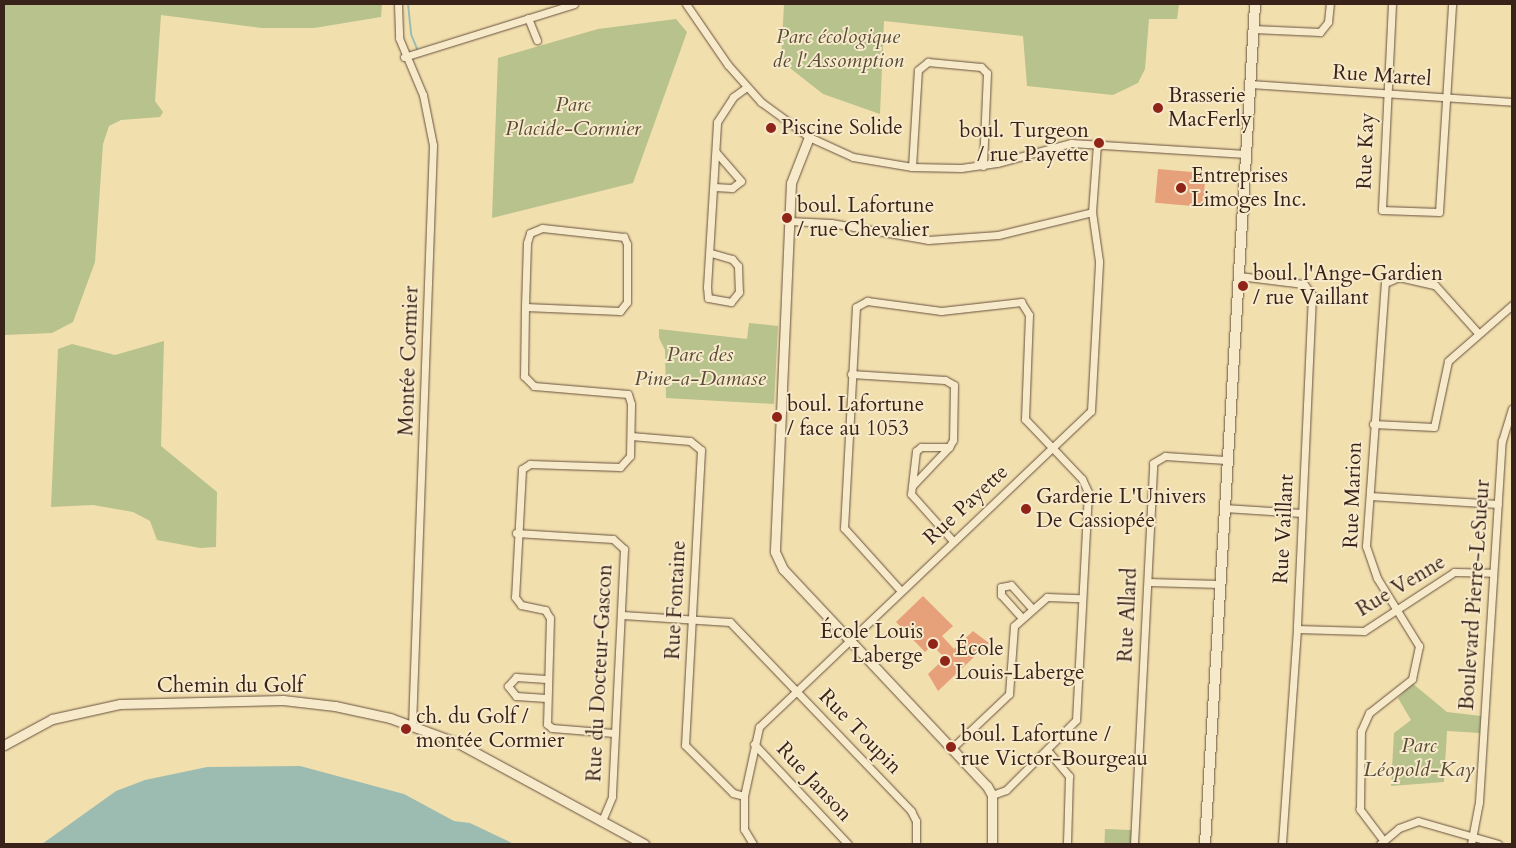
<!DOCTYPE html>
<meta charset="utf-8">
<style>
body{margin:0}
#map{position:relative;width:1516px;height:848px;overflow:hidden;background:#f2dfae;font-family:Cardo,serif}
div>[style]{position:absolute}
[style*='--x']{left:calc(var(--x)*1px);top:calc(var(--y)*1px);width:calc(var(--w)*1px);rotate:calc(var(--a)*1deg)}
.green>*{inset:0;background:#b7c28c;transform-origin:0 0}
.water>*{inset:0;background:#9cbcb1}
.stream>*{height:2px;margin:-1px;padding:0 1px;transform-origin:1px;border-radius:1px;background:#9cbcb1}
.building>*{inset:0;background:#e6a07a;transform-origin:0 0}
.roads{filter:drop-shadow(0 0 1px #67513e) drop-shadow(0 0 1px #67513e)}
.minor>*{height:7px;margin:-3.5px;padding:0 3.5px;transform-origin:3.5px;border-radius:3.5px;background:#f7eaca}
.tertiary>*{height:9px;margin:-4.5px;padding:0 4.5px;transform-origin:4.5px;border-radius:4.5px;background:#f7eaca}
.secondary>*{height:10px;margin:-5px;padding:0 5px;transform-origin:5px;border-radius:5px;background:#f7eaca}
.dots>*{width:14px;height:14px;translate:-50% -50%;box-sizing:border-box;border:2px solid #f7eaca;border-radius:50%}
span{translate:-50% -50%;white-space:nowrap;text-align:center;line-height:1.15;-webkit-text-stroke:4px #f7eaca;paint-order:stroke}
.park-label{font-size:21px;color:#584a36;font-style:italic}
.street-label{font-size:21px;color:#392219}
.poi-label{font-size:21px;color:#392219}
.left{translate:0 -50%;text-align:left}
.right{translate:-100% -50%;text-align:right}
.frame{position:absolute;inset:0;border:5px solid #392219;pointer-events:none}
</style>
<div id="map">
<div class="green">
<div style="clip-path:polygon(4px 4px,382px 4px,381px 17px,314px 28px,262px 28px,161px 15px,155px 101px,163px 112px,160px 117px,121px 120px,109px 126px,103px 144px,95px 262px,73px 322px,52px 333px,4px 335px)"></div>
<div style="clip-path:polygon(784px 4px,1179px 4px,1177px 19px,1149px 19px,1145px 69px,1138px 83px,1113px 95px,1027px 86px,1023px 36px,884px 21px,880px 114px,823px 94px,781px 61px)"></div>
<div style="clip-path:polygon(676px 19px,687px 32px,633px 183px,492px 218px,498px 58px,598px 29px)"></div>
<div style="clip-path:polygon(749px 323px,778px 326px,774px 404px,666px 398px,665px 350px,659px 338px,659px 329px,747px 339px)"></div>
<div style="clip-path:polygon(164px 341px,161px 446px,217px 492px,216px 547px,200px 548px,157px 540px,150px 521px,133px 512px,93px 505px,51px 507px,58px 349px,72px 344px,115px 355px)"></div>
<div style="clip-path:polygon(1412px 683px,1447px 712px,1481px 716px,1480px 733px,1447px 731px,1444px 782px,1391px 786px,1394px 733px,1411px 720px,1398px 698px)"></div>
<div style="left:1105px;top:829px;width:27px;height:15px;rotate:2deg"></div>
</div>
<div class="water">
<div style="clip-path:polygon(300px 766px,404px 794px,454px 821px,470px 823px,514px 844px,42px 844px,116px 791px,145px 780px,207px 767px)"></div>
</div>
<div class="stream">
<div style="--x:408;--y:4;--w:30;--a:84"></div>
<div style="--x:411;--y:34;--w:18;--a:68"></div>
</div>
<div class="building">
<div style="left:1158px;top:169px;width:48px;height:34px;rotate:5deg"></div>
<div style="clip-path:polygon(923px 596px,953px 626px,942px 636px,954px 649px,973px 631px,989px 643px,938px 691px,928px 674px,945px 658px,932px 645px,925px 652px,896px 622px)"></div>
</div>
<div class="roads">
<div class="minor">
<div style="--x:398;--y:4;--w:34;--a:88"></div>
<div style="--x:399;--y:38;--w:62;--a:67.2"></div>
<div style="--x:423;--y:95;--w:51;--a:78.7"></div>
<div style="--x:433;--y:145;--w:580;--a:92.07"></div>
<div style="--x:686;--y:4;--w:74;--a:55.5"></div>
<div style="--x:728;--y:65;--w:50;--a:48.3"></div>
<div style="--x:761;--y:102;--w:59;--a:36.1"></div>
<div style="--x:809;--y:137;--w:48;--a:24.4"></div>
<div style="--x:853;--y:157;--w:60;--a:9.6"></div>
<div style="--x:912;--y:167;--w:49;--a:1.2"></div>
<div style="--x:961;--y:168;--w:36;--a:-8"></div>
<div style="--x:997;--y:163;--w:77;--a:-15.1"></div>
<div style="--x:1071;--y:143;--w:175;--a:3.6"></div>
<div style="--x:1392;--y:4;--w:206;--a:92.8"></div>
<div style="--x:1382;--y:210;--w:57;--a:2"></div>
<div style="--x:1439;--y:212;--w:208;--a:-86.4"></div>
<div style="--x:528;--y:18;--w:24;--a:68"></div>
<div style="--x:1253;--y:29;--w:67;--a:2.6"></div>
<div style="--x:1320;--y:32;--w:13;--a:-51"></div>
<div style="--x:1328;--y:22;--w:18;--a:-84"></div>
<div style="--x:404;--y:57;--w:178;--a:-17.3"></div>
<div style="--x:1250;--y:84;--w:263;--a:3.9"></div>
<div style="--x:912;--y:167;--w:97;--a:-86.5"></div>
<div style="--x:918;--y:70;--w:13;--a:-39"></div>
<div style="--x:928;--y:62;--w:53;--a:5.4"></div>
<div style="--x:981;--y:67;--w:8;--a:45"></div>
<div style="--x:987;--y:73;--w:93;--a:92.5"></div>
<div style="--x:714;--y:187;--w:18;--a:3"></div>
<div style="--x:732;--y:188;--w:11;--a:-38"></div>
<div style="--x:741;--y:181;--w:38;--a:-131"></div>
<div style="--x:789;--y:221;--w:42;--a:2.7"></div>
<div style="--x:831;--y:223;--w:98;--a:9.9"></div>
<div style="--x:928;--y:240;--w:70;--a:-4.1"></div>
<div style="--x:998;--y:235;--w:97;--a:-13.7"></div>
<div style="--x:711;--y:253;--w:22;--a:16"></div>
<div style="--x:732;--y:259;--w:9;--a:49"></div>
<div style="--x:738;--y:266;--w:26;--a:88"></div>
<div style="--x:739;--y:292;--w:13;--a:129"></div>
<div style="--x:731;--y:302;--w:23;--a:-170"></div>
<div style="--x:708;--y:298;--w:11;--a:-95"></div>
<div style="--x:707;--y:287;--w:165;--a:-86.5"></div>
<div style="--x:717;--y:122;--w:30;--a:-57"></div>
<div style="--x:733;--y:97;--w:17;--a:-36"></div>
<div style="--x:1239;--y:276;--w:65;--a:7"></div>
<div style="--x:1304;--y:284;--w:14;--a:54"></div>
<div style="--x:1312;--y:295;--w:334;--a:92.6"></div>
<div style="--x:1297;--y:629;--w:216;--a:94"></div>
<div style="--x:525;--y:307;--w:95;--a:2.4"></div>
<div style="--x:620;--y:311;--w:11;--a:-52"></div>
<div style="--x:627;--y:302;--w:58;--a:-90"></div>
<div style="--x:627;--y:244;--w:8;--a:-113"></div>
<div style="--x:624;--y:237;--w:82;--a:-173.7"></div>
<div style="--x:542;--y:228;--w:13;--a:157"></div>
<div style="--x:530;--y:233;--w:10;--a:107"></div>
<div style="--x:527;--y:243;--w:64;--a:91.8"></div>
<div style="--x:525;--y:307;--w:69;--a:90.8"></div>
<div style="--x:524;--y:376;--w:14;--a:45"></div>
<div style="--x:534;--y:386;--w:94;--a:4.9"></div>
<div style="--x:628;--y:394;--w:10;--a:73"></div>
<div style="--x:631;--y:404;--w:52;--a:91.1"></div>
<div style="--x:630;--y:456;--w:15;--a:132"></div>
<div style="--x:620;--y:467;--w:90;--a:-178.1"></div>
<div style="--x:530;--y:464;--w:9;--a:148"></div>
<div style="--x:522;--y:469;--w:128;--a:93.1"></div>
<div style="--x:515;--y:597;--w:10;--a:53"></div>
<div style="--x:521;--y:605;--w:25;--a:12"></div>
<div style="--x:545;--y:610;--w:9;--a:58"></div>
<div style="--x:550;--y:618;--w:106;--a:91.6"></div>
<div style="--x:547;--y:724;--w:6;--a:39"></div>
<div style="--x:552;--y:728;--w:62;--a:4.6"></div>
<div style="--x:851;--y:374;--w:94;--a:3.7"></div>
<div style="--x:945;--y:380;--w:10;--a:29"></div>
<div style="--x:954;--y:385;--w:55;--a:91"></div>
<div style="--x:953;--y:440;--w:8;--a:120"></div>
<div style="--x:949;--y:447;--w:28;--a:180"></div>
<div style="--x:921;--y:447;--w:6;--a:141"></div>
<div style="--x:916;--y:451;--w:43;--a:96.6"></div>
<div style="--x:911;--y:494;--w:63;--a:48.2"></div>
<div style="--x:1373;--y:424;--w:61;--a:2.8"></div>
<div style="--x:1434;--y:427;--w:67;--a:-78"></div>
<div style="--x:1448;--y:361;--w:85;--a:-41.2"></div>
<div style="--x:631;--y:436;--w:59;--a:4.8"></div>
<div style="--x:690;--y:441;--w:14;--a:39"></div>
<div style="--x:701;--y:450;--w:295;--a:93.1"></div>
<div style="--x:685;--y:745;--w:68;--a:45"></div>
<div style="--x:733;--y:793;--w:11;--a:15"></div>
<div style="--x:912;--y:486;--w:54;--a:-46.5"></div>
<div style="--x:1370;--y:496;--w:128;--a:3.6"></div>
<div style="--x:1224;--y:508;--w:78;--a:3.7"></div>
<div style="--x:516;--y:533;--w:97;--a:3.5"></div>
<div style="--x:613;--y:539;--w:15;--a:42"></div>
<div style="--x:624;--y:549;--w:248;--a:92.8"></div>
<div style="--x:612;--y:797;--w:25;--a:113"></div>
<div style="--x:1148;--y:582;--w:71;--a:1.6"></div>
<div style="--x:901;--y:591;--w:85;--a:-132.1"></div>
<div style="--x:844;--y:528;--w:221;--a:-86.9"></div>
<div style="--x:856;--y:307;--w:13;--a:-29"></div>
<div style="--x:867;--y:301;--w:75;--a:7.7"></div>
<div style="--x:941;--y:311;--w:81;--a:-6.4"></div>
<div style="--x:1021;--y:302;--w:15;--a:58"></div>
<div style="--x:1029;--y:315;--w:104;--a:92.2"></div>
<div style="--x:1025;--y:419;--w:83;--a:46.5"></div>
<div style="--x:1082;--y:479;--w:14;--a:65"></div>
<div style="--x:1088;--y:492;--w:228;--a:93"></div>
<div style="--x:1076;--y:720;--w:99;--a:135"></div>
<div style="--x:1006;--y:790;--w:15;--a:160"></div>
<div style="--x:622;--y:615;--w:108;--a:3.7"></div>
<div style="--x:730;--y:622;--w:262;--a:46.2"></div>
<div style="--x:911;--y:811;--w:11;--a:63"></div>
<div style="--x:916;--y:821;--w:23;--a:90"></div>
<div style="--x:1022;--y:618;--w:31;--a:-132"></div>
<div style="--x:1001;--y:595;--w:8;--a:-90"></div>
<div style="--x:1001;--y:587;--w:10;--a:-11"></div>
<div style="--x:1011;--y:585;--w:31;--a:48"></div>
<div style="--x:1297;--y:629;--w:67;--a:1.7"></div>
<div style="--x:1364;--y:631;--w:108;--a:-33.2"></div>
<div style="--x:1454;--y:572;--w:39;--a:1"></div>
<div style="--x:546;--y:698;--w:30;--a:-176"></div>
<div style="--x:516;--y:696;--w:13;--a:-129"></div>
<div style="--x:508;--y:686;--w:12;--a:-48"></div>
<div style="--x:516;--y:677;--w:30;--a:4"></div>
<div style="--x:754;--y:744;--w:137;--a:46.8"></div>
<div style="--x:951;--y:749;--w:80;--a:-43.5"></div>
<div style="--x:1009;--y:694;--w:68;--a:-85.8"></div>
<div style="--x:1014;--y:626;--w:44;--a:-41.3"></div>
<div style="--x:1047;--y:597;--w:33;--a:2"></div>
<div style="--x:1048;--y:751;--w:33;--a:50"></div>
<div style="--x:1069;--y:776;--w:68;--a:91.7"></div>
<div style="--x:1383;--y:840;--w:39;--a:-127"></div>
<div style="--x:1360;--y:809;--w:78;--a:-89.3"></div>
<div style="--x:1361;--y:731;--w:20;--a:-66"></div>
<div style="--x:1369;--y:713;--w:55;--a:-38.3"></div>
<div style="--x:1412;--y:679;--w:34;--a:-78"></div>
<div style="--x:1419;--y:646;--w:80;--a:-121.7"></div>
<div style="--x:1377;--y:578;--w:34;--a:-109"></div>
<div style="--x:1366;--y:546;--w:264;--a:-85.9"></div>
<div style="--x:1385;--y:283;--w:15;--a:-23"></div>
<div style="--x:1399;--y:277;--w:37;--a:13"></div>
<div style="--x:1435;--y:285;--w:64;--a:48.1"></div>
<div style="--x:753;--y:844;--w:17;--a:-121"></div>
<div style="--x:744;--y:829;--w:33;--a:-90"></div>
<div style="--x:744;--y:796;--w:71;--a:-77.7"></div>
<div style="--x:759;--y:727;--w:458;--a:-43.6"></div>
<div style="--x:1091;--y:411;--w:150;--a:-86.9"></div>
<div style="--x:1099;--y:261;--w:49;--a:-98.1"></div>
<div style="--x:1092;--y:212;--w:68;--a:-85.8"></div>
<div style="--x:1134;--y:844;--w:381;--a:-87.1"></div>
<div style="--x:1153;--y:463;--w:14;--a:-30"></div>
<div style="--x:1165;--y:456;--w:61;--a:3.8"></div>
<div style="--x:1380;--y:844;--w:25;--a:-40"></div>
<div style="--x:1399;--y:828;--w:20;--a:-20"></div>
<div style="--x:1418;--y:821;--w:83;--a:16"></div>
<div style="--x:1471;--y:844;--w:43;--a:-79.2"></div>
<div style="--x:1479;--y:802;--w:362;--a:-86.4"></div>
<div style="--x:1502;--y:441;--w:34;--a:-73"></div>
</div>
<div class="tertiary">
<div style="--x:809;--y:137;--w:49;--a:111.4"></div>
<div style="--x:791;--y:183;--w:369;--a:92.5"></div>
<div style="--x:775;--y:552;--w:19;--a:65"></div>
<div style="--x:783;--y:569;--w:298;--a:46.8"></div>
<div style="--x:987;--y:786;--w:10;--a:61"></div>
<div style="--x:992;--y:795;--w:49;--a:90"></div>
<div style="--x:4;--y:745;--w:55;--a:-28.4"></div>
<div style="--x:52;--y:719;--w:70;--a:-12.4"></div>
<div style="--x:120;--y:704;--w:163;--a:-1.4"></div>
<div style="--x:283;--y:700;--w:52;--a:6.6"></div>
<div style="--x:335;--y:706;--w:56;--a:12.3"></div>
<div style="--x:390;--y:718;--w:72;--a:20.2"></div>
<div style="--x:458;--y:743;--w:212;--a:28.5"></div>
</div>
<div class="secondary">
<div style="--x:1205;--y:844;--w:841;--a:-86.59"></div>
</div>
</div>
<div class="dots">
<div style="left:1158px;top:108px;background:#8f2418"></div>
<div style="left:771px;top:128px;background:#8f2418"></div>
<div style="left:1099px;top:143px;background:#8f2418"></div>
<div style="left:1181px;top:188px;background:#8f2418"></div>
<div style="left:787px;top:218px;background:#8f2418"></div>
<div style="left:1243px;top:286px;background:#8f2418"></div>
<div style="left:777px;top:417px;background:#8f2418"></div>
<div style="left:1026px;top:509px;background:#8f2418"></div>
<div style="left:933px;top:644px;background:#8f2418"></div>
<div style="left:945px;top:661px;background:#8f2418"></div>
<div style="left:406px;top:729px;background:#8f2418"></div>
<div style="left:951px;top:747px;background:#8f2418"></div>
</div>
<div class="park-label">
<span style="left:838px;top:49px">Parc écologique<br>de l'Assomption</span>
<span style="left:573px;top:117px">Parc<br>Placide-Cormier</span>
<span style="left:700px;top:367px">Parc des<br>Pine-a-Damase</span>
<span style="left:1419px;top:758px">Parc<br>Léopold-Kay</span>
</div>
<div class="street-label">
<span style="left:1382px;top:76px;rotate:4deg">Rue Martel</span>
<span style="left:1366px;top:151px;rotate:-88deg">Rue Kay</span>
<span style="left:409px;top:361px;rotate:-88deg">Montée Cormier</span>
<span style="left:1353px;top:495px;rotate:-88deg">Rue Marion</span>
<span style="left:966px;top:505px;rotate:-43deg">Rue Payette</span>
<span style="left:1284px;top:529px;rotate:-87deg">Rue Vaillant</span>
<span style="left:1401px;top:586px;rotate:-31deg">Rue Venne</span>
<span style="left:1475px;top:595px;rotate:-86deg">Boulevard Pierre-LeSueur</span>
<span style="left:676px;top:600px;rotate:-87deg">Rue Fontaine</span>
<span style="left:1128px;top:615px;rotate:-87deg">Rue Allard</span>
<span style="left:600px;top:673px;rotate:-87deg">Rue du Docteur-Gascon</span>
<span style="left:230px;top:686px">Chemin du Golf</span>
<span style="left:860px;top:732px;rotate:46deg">Rue Toupin</span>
<span style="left:814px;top:782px;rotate:47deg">Rue Janson</span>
</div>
<div class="poi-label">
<span class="left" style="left:1168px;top:108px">Brasserie<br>MacFerly</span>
<span class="left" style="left:781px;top:128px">Piscine Solide</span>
<span class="right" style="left:1089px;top:143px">boul. Turgeon<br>/ rue Payette</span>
<span class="left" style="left:1191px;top:188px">Entreprises<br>Limoges Inc.</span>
<span class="left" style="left:797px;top:218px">boul. Lafortune<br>/ rue Chevalier</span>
<span class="left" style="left:1253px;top:286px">boul. l'Ange-Gardien<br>/ rue Vaillant</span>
<span class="left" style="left:787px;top:417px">boul. Lafortune<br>/ face au 1053</span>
<span class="left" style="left:1036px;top:509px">Garderie L'Univers<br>De Cassiopée</span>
<span class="right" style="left:923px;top:644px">École Louis<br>Laberge</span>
<span class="left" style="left:955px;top:661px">École<br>Louis-Laberge</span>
<span class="left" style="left:416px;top:729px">ch. du Golf /<br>montée Cormier</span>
<span class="left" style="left:961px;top:747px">boul. Lafortune /<br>rue Victor-Bourgeau</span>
</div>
<div class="frame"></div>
</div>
